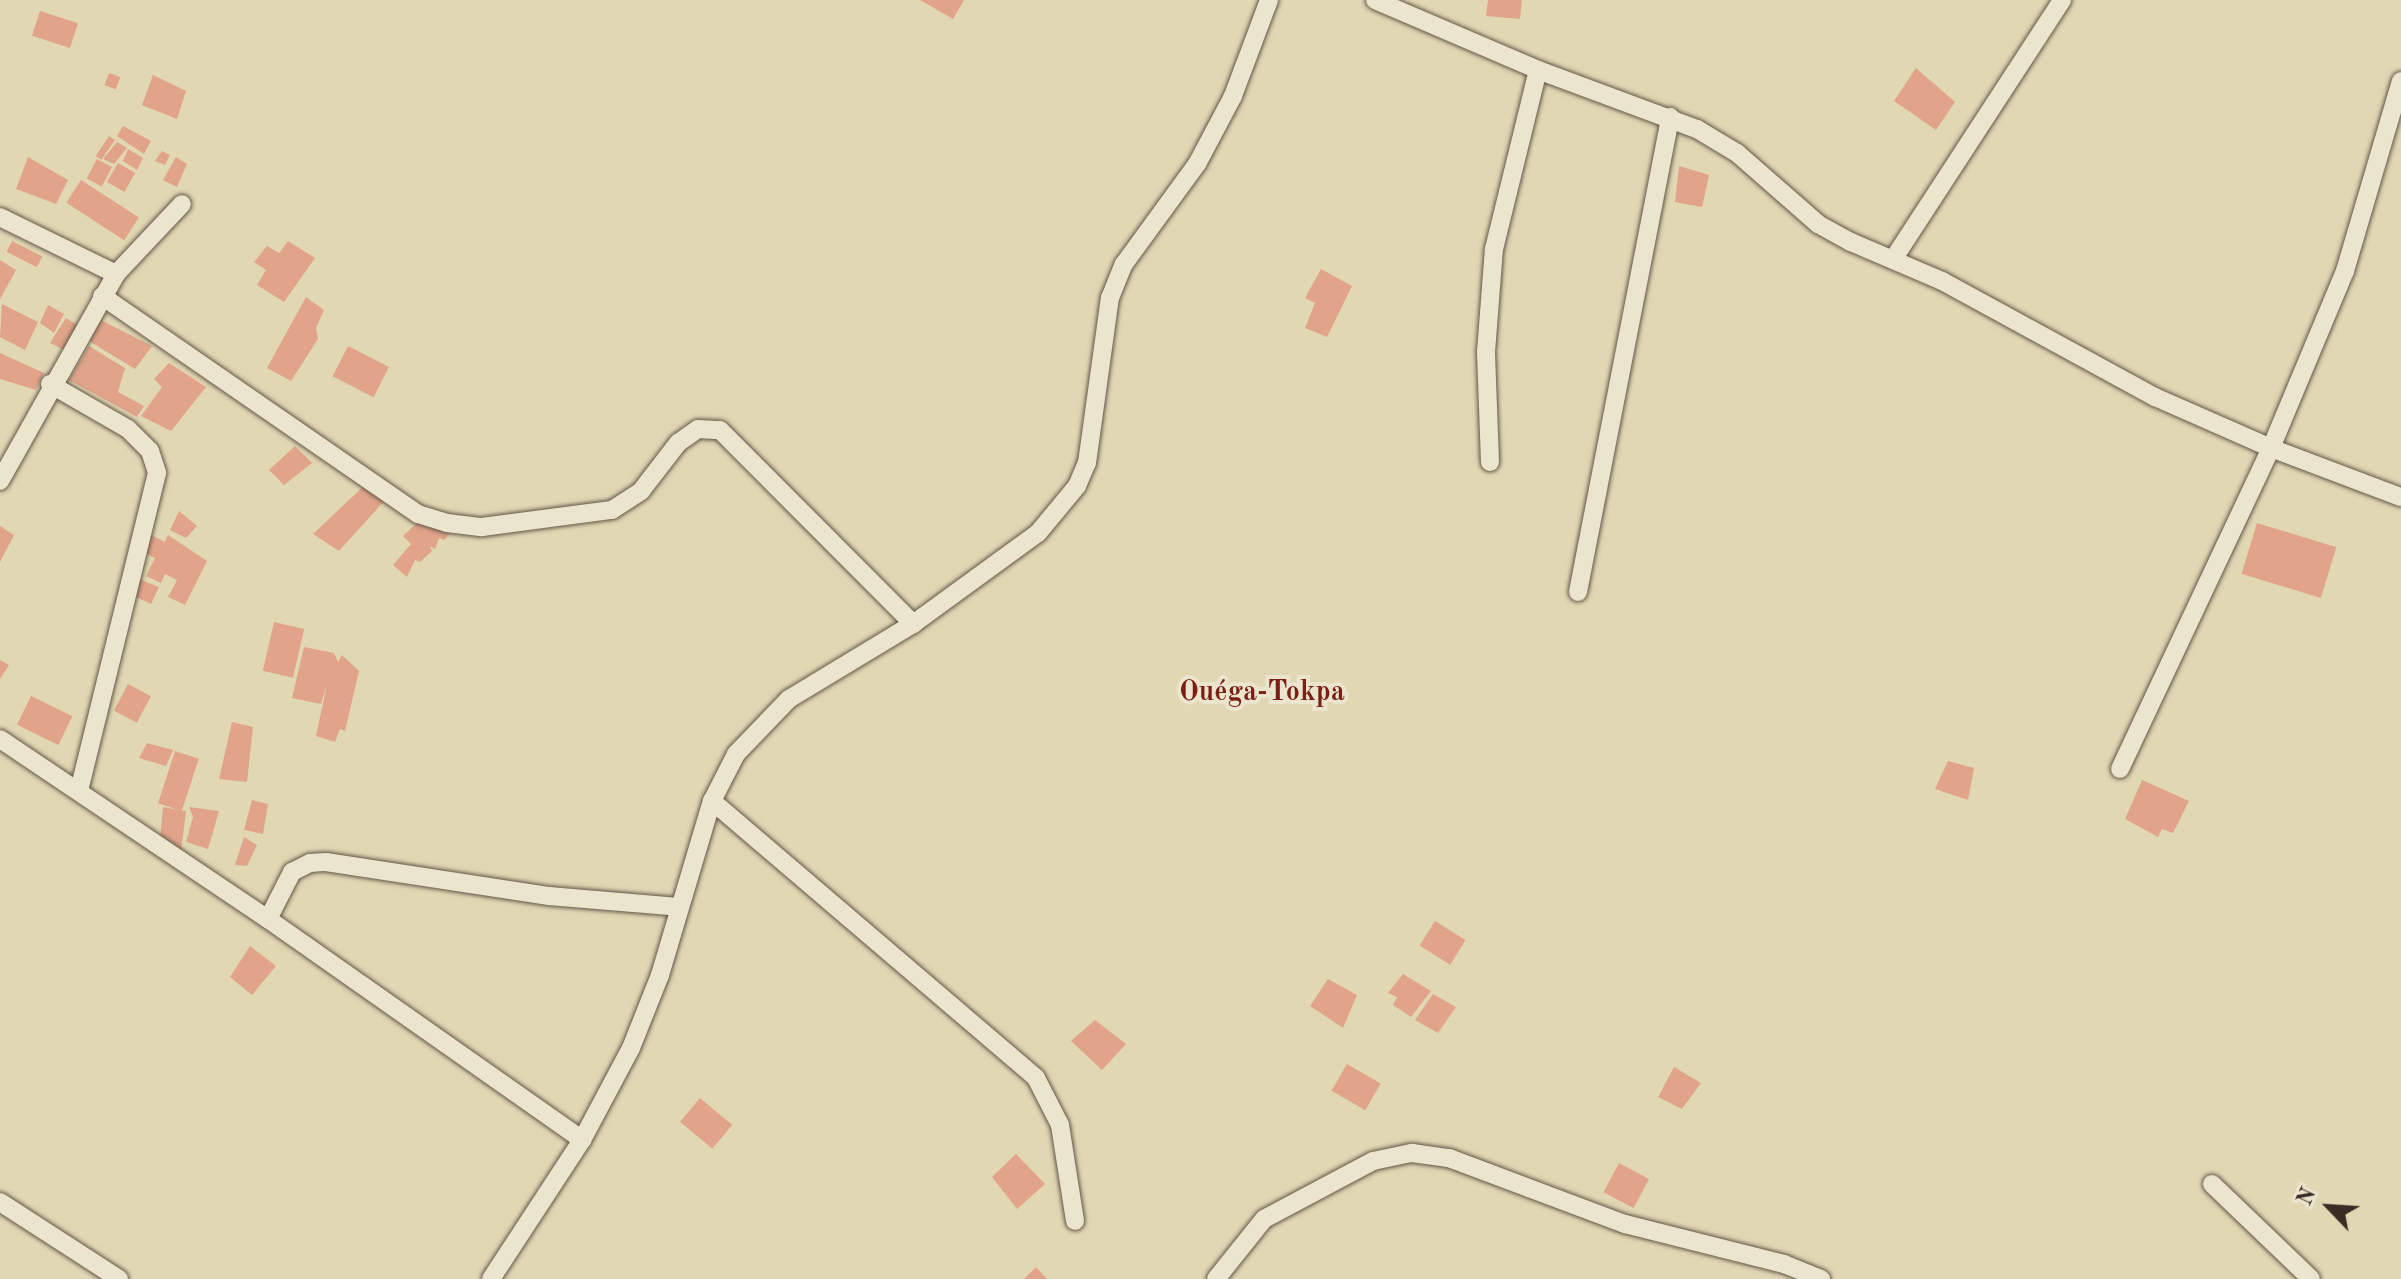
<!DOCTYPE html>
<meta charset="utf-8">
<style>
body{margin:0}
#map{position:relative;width:2401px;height:1279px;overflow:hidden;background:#e1d7b3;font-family:"Old Standard TT",serif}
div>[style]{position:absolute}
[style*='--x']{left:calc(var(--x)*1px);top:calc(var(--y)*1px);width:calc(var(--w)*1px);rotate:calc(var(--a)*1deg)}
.building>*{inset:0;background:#e1a48a;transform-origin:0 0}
.roads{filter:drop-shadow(0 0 2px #625748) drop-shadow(0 0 2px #625748)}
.minor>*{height:18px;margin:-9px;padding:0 9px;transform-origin:9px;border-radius:9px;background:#ece5ce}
span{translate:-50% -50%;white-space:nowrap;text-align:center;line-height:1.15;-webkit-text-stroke:8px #ece5ce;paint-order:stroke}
.quarter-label{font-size:28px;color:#7a1f14;font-weight:700}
.north{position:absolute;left:2289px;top:1167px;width:80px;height:80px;-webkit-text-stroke:6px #ece5ce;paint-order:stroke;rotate:295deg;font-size:22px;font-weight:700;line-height:32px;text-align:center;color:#382c25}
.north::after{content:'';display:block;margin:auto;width:28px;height:36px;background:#382c25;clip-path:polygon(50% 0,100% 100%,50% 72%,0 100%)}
</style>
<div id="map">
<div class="building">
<div style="clip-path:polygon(920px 0,964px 0,953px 19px)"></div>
<div style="clip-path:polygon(1488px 0,1522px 0,1520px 19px,1486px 16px)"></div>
<div style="left:40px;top:11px;width:40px;height:26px;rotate:18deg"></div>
<div style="clip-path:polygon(1916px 68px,1955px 102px,1936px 130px,1894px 101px)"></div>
<div style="left:109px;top:73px;width:12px;height:13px;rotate:20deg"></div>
<div style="clip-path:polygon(153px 75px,186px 91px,177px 119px,142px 105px)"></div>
<div style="clip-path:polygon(123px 126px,151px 141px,144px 154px,117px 136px)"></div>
<div style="left:109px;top:136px;width:7px;height:24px;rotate:34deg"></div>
<div style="clip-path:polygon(117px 142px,127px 148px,114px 164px,103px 159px)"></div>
<div style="clip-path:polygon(128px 149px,143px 158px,137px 170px,123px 161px)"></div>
<div style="clip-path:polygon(162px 151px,170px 155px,165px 165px,155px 161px)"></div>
<div style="clip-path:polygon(28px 157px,68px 180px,56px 204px,16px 189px)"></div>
<div style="clip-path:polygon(176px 157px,187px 164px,177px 187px,163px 180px)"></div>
<div style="left:97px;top:159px;width:17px;height:22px;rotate:28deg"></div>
<div style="left:118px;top:163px;width:20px;height:22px;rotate:30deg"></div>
<div style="clip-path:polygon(1679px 166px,1709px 175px,1702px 207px,1675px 202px)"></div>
<div style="left:81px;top:180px;width:69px;height:27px;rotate:33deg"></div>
<div style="left:12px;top:241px;width:34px;height:12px;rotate:27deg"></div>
<div style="clip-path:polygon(288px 241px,315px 258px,284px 302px,257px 285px,266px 270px,254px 262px,267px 246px,279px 253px)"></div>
<div style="clip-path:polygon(0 260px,16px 270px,0 299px)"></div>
<div style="clip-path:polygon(1321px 269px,1352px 286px,1327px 337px,1305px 328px,1315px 303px,1305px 298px)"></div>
<div style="clip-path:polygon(306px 297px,324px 310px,316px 328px,318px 339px,291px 381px,267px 368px)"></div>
<div style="clip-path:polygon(2px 304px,38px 322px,25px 350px,0 337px)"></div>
<div style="clip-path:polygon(48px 305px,64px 314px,54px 333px,40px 323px)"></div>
<div style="clip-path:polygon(66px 318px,77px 325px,64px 350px,50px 343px)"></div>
<div style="clip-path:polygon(99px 319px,152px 346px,135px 369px,89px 341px)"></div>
<div style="clip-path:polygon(89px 346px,125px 368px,118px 392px,144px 406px,137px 417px,69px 380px)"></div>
<div style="left:348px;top:346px;width:46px;height:34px;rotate:27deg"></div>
<div style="clip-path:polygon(0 353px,44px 373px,36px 390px,0 379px)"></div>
<div style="clip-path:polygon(169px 363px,206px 387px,171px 431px,141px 416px,162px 387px,154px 379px)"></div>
<div style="clip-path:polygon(295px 446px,312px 463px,284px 485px,269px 470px)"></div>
<div style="clip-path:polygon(367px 483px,387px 498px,339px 551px,313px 534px)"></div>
<div style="clip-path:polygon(431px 510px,452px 532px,444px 540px,439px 538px,435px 549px,430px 546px,432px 551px,420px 562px,415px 560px,407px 577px,393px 565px,411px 544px,403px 536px)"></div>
<div style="clip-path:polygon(179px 511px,197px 526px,186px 538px,170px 530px)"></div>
<div style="left:2257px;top:523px;width:83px;height:53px;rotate:17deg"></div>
<div style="clip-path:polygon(0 526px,14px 535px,0 562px)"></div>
<div style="clip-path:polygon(149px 534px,165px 542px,168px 535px,207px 561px,185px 605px,168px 597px,177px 580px,165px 574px,161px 583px,146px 576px,155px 558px,141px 551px)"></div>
<div style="clip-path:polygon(134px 577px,159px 587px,151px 604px,129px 594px)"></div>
<div style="left:274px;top:622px;width:31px;height:50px;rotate:13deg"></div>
<div style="clip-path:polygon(304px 647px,334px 653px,338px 662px,342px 655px,359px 671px,345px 731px,340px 729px,335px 742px,316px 736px,327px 684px,321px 704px,292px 698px)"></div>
<div style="clip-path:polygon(0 660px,9px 665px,0 679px)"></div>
<div style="left:128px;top:684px;width:26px;height:30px;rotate:28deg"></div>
<div style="left:31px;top:696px;width:46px;height:32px;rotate:26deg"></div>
<div style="clip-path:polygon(232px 722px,253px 727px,247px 782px,219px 779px)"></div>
<div style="clip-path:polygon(147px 743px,173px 750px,166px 766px,139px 758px)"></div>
<div style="left:175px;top:751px;width:25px;height:55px;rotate:18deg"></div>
<div style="clip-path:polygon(1948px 761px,1974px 768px,1968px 800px,1935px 789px)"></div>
<div style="clip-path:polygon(2142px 780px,2189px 801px,2173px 833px,2162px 829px,2158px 837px,2125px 819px)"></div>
<div style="clip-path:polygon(252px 800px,268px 804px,263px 834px,244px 830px)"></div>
<div style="clip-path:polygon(163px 807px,186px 811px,181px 851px,160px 840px)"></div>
<div style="clip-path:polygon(189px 807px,219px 811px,208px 849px,186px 842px,193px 817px)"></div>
<div style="clip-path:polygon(244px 837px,257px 845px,247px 866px,235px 865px)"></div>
<div style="left:1435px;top:921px;width:36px;height:29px;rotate:32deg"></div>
<div style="clip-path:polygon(250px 946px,276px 966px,252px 995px,230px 977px)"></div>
<div style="clip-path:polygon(1403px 974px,1431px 991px,1411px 1017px,1393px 1005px,1397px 997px,1388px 993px)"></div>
<div style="clip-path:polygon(1328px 979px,1357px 995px,1343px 1028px,1310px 1006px)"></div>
<div style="clip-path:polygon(1433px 994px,1456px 1007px,1438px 1033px,1415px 1020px)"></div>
<div style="clip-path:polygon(1095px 1020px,1126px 1044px,1102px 1070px,1071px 1041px)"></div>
<div style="left:1347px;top:1064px;width:39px;height:31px;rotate:30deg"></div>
<div style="clip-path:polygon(1674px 1067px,1701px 1083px,1682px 1109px,1658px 1097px)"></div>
<div style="left:700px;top:1098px;width:42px;height:31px;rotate:40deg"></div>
<div style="clip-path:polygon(1016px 1154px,1045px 1184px,1017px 1209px,992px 1177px)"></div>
<div style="left:1619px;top:1163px;width:34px;height:33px;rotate:28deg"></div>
<div style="clip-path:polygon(1036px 1267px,1047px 1279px,1024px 1279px)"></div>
</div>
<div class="roads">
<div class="minor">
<div style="--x:1375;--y:0;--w:177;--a:23.2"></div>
<div style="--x:1538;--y:70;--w:170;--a:20.4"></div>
<div style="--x:1697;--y:129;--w:47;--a:31"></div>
<div style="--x:1737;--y:153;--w:108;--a:41.2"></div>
<div style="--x:1818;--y:224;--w:38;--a:29"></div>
<div style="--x:1851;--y:242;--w:99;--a:23.2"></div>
<div style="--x:1942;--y:281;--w:243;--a:28.6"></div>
<div style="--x:2155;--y:397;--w:127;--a:23.7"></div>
<div style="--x:2271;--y:448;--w:139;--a:20.7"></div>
<div style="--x:0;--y:217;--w:129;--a:26.2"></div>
<div style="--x:1894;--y:258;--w:308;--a:-56.9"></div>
<div style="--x:102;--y:296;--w:384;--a:34.6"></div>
<div style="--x:418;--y:514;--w:30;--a:17"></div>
<div style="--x:447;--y:523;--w:35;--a:7"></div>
<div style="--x:482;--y:527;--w:131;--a:-7.5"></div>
<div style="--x:612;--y:510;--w:35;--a:-33"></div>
<div style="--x:641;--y:491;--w:61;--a:-52.4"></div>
<div style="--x:678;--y:443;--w:24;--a:-35"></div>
<div style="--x:698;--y:429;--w:22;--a:3"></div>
<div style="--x:720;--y:430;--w:274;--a:45.1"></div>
<div style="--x:50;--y:384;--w:90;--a:30"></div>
<div style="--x:128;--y:429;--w:31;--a:45"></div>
<div style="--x:150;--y:451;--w:23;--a:72"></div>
<div style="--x:157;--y:473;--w:327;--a:103.8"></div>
<div style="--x:1490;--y:462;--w:110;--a:-92.1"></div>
<div style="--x:1486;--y:352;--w:103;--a:-85.6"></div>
<div style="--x:1494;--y:249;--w:184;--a:-76.2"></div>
<div style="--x:0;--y:481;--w:237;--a:-60.7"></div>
<div style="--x:116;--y:274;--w:96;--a:-46.7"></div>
<div style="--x:1578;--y:592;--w:484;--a:-79"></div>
<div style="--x:0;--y:739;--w:323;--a:33.9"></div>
<div style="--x:268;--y:919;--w:384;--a:35.1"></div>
<div style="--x:2120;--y:769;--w:355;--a:-64.8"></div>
<div style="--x:2271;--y:448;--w:192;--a:-67.3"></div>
<div style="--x:2345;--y:271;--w:198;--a:-73.6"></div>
<div style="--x:712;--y:801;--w:426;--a:40.5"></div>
<div style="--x:1036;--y:1078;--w:53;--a:62.9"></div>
<div style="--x:1060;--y:1125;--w:97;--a:81.1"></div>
<div style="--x:268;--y:919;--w:53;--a:-62.9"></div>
<div style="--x:292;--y:872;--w:20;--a:-27"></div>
<div style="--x:310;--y:863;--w:16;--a:-4"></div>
<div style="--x:326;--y:862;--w:226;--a:8.7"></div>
<div style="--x:549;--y:896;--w:130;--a:4.8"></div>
<div style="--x:2212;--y:1184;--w:137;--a:43.8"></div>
<div style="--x:0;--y:1202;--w:142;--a:32.9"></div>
<div style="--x:491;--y:1279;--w:166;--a:-56.8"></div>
<div style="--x:582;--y:1140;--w:104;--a:-62"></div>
<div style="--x:631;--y:1048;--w:79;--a:-68.3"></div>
<div style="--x:660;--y:975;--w:182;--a:-73.4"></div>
<div style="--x:712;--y:801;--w:53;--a:-62.9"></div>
<div style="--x:736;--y:754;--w:76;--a:-46.1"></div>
<div style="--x:789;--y:699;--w:145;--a:-31.2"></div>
<div style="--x:913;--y:624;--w:155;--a:-36.1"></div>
<div style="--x:1038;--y:533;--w:61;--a:-50.3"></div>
<div style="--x:1077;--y:486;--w:25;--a:-67"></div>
<div style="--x:1087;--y:463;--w:167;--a:-82.1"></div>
<div style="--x:1110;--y:298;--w:37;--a:-68"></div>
<div style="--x:1124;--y:264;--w:124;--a:-53.9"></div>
<div style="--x:1197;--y:164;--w:77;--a:-62.1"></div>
<div style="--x:1233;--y:96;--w:103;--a:-69.4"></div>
<div style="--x:1216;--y:1279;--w:77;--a:-51.3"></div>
<div style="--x:1264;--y:1219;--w:123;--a:-28"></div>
<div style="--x:1373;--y:1161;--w:40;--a:-12"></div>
<div style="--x:1412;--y:1153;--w:37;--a:8"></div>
<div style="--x:1449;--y:1158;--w:188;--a:20.6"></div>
<div style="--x:1625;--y:1224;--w:164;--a:14.1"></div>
<div style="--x:1784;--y:1264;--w:40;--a:22"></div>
</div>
</div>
<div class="quarter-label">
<span style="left:1262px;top:693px">Ouéga-Tokpa</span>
</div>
<div class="north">N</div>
</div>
